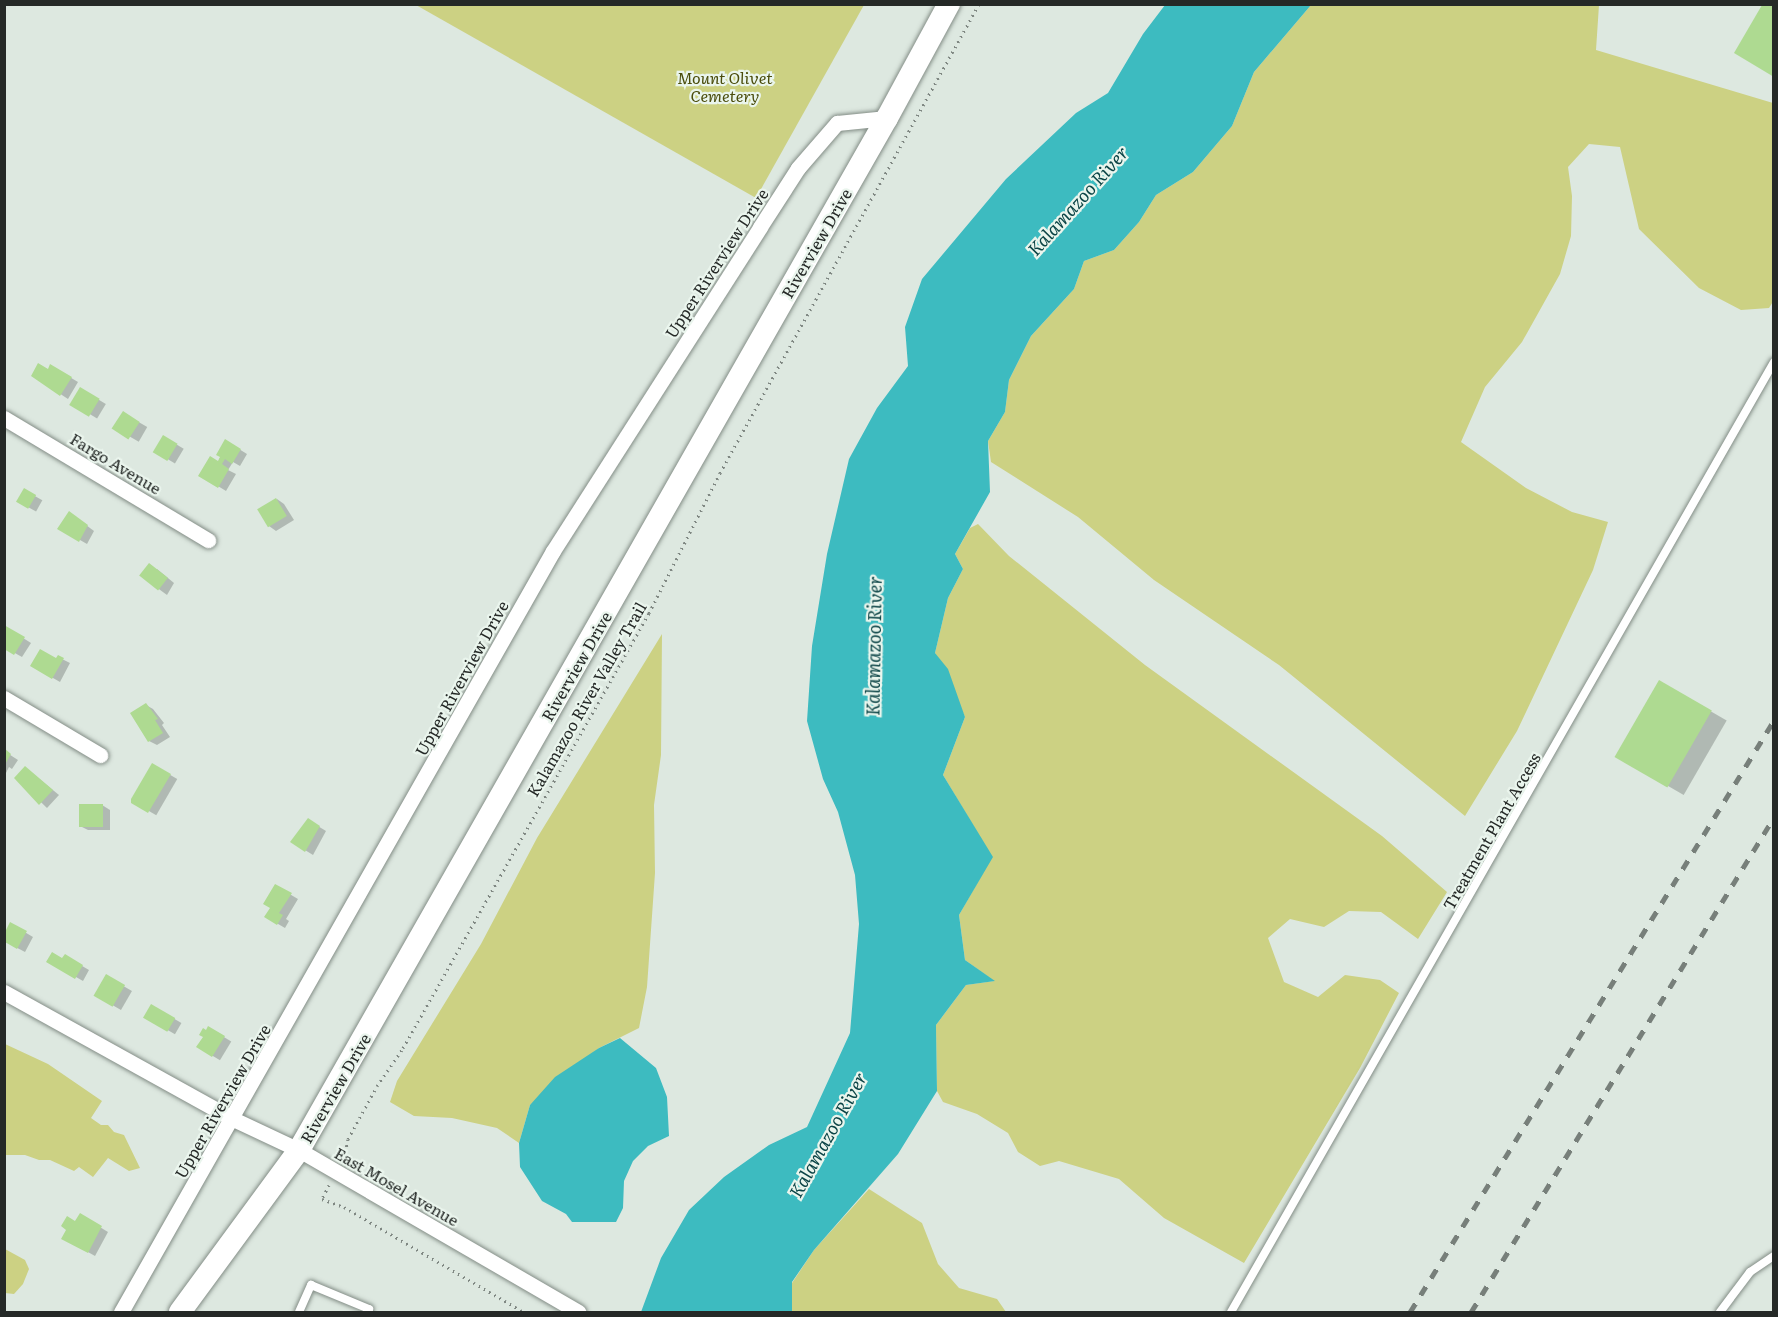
<!DOCTYPE html>
<style>
body{margin:0}
#map{position:relative;width:1778px;height:1317px;overflow:hidden;background:#dde8e0;font-family:Literata,serif}
div>[style]{position:absolute}
[style*='--x']{left:calc(var(--x)*1px);top:calc(var(--y)*1px);width:calc(var(--w)*1px);rotate:calc(var(--a)*1deg)}
.green>*{inset:0;background:#ccd183}
.water>*{inset:0;background:#3dbbc0}
.shadow>*{inset:0;background:#0003;transform-origin:0 0}
.building>*{inset:0;background:#aeda91;transform-origin:0 0}
.path>*{height:3px;margin-top:-1.5px;transform-origin:0;background:repeating-linear-gradient(90deg,#7f8782 0 1.5px,transparent 0 6px)}
.roads{filter:drop-shadow(0 0 2px #838d86) drop-shadow(0 0 2px #838d86)}
.lane>*{height:8px;margin:-4px;padding:0 4px;transform-origin:4px;border-radius:4px;background:#fff}
.street>*{height:15px;margin:-7.5px;padding:0 7.5px;transform-origin:7.5px;border-radius:7.5px;background:#fff}
.secondary>*{height:22px;margin:-11px;padding:0 11px;transform-origin:11px;border-radius:11px;background:#fff}
.rail>*{height:4.5px;margin-top:-2.25px;transform-origin:0;background:repeating-linear-gradient(90deg,#777f7a 0 10px,transparent 0 20px)}
span{translate:-50% -50%;white-space:nowrap;text-align:center;line-height:1.15;-webkit-text-stroke:4.5px #eaf5ed;paint-order:stroke}
.park-label{font-size:16px;color:#4a4c0b;font-style:italic}
.street-label{font-size:16px;color:#252927}
.water-label{font-size:18px;color:#0b4446;font-style:italic}
.frame{position:absolute;inset:0;border:6px solid #252927;pointer-events:none}
</style>
<div id="map">
<div class="green">
<div style="clip-path:polygon(416px 5px,864px 4px,864px 5px,756px 198px)"></div>
<div style="clip-path:polygon(1311px 5px,1599px 5px,1596px 50px,1773px 103px,1774px 300px,1769px 308px,1741px 310px,1699px 288px,1639px 229px,1620px 147px,1589px 144px,1568px 167px,1572px 196px,1571px 236px,1560px 274px,1522px 342px,1485px 387px,1461px 442px,1526px 488px,1572px 512px,1608px 522px,1593px 570px,1517px 731px,1465px 816px,1279px 665px,1154px 580px,1078px 517px,991px 462px,988px 441px,1005px 412px,1009px 380px,1031px 336px,1074px 289px,1084px 261px,1114px 250px,1139px 222px,1156px 195px,1193px 172px,1232px 126px,1254px 72px)"></div>
<div style="clip-path:polygon(978px 524px,1009px 556px,1145px 665px,1382px 836px,1447px 892px,1418px 939px,1381px 912px,1349px 911px,1324px 927px,1290px 919px,1268px 938px,1284px 982px,1318px 997px,1345px 975px,1380px 980px,1399px 993px,1360px 1068px,1244px 1263px,1164px 1218px,1119px 1179px,1059px 1161px,1040px 1166px,1018px 1152px,1008px 1133px,977px 1114px,943px 1102px,937px 1091px,936px 1025px,966px 985px,994px 981px,965px 960px,959px 915px,992px 857px,943px 775px,965px 717px,935px 653px,948px 598px,963px 569px,955px 554px,970px 528px)"></div>
<div style="clip-path:polygon(662px 634px,661px 755px,654px 805px,655px 873px,647px 987px,639px 1028px,599px 1048px,530px 1105px,519px 1143px,497px 1128px,452px 1118px,414px 1116px,390px 1102px,397px 1081px,481px 944px,537px 838px)"></div>
<div style="clip-path:polygon(5px 1044px,48px 1064px,102px 1101px,91px 1118px,101px 1125px,108px 1125px,114px 1132px,124px 1135px,140px 1168px,129px 1171px,108px 1158px,93px 1177px,79px 1167px,74px 1171px,50px 1160px,39px 1160px,25px 1155px,5px 1155px)"></div>
<div style="clip-path:polygon(869px 1189px,922px 1223px,938px 1264px,959px 1288px,997px 1299px,1006px 1312px,792px 1312px,792px 1283px,814px 1250px)"></div>
<div style="clip-path:polygon(5px 1249px,25px 1260px,29px 1269px,23px 1284px,14px 1294px,5px 1293px)"></div>
</div>
<div class="water">
<div style="clip-path:polygon(1165px 5px,1311px 5px,1254px 72px,1232px 126px,1193px 172px,1156px 195px,1139px 222px,1114px 250px,1084px 261px,1074px 289px,1031px 336px,1009px 380px,1005px 412px,988px 441px,990px 492px,955px 554px,963px 569px,948px 598px,935px 653px,948px 669px,965px 717px,943px 775px,993px 857px,959px 915px,965px 960px,995px 981px,966px 985px,936px 1025px,937px 1091px,898px 1154px,814px 1250px,792px 1282px,792px 1312px,641px 1312px,661px 1258px,689px 1210px,724px 1177px,769px 1145px,807px 1127px,850px 1033px,859px 924px,855px 875px,838px 812px,823px 779px,807px 721px,812px 646px,827px 554px,849px 459px,877px 408px,908px 366px,905px 327px,922px 279px,1006px 179px,1076px 113px,1108px 93px,1143px 34px)"></div>
<div style="clip-path:polygon(620px 1038px,656px 1068px,667px 1097px,669px 1136px,648px 1146px,633px 1161px,624px 1181px,623px 1208px,616px 1222px,572px 1222px,566px 1214px,542px 1201px,520px 1167px,519px 1143px,530px 1105px,555px 1077px,599px 1048px)"></div>
</div>
<div class="shadow">
<div style="clip-path:polygon(51px 366px,78px 382px,68px 399px,33px 376px,48px 371px)"></div>
<div style="left:81px;top:389px;width:29px;height:17px;rotate:31deg"></div>
<div style="left:123px;top:413px;width:28px;height:17px;rotate:30deg"></div>
<div style="left:164px;top:437px;width:23px;height:17px;rotate:31deg"></div>
<div style="clip-path:polygon(226px 441px,247px 454px,240px 466px,233px 462px,228px 470px,236px 474px,226px 491px,200px 475px,218px 463px)"></div>
<div style="left:24px;top:490px;width:21px;height:13px;rotate:29deg"></div>
<div style="clip-path:polygon(277px 499px,284px 504px,294px 520px,276px 531px,269px 526px)"></div>
<div style="clip-path:polygon(70px 513px,94px 531px,87px 544px,59px 528px)"></div>
<div style="clip-path:polygon(157px 569px,174px 583px,167px 595px,141px 576px)"></div>
<div style="clip-path:polygon(4px 626px,31px 643px,22px 657px,4px 647px)"></div>
<div style="clip-path:polygon(58px 657px,70px 663px,60px 682px,32px 666px,56px 660px)"></div>
<div style="left:1660px;top:682px;width:77px;height:86px;rotate:30deg"></div>
<div style="clip-path:polygon(146px 705px,153px 709px,164px 723px,162px 725px,170px 737px,157px 745px,149px 741px)"></div>
<div style="clip-path:polygon(4px 751px,18px 760px,12px 769px,9px 767px,6px 773px)"></div>
<div style="left:153px;top:765px;width:28px;height:42px;rotate:30deg"></div>
<div style="clip-path:polygon(26px 768px,59px 795px,47px 808px,16px 778px)"></div>
<div style="clip-path:polygon(102px 805px,110px 810px,110px 830px,88px 830px,80px 826px)"></div>
<div style="clip-path:polygon(308px 820px,326px 831px,313px 855px,292px 842px)"></div>
<div style="clip-path:polygon(276px 886px,298px 899px,286px 919px,289px 921px,285px 928px,266px 917px,272px 907px)"></div>
<div style="clip-path:polygon(11px 924px,33px 937px,25px 952px,4px 941px)"></div>
<div style="clip-path:polygon(65px 956px,89px 970px,83px 981px,48px 961px,63px 960px)"></div>
<div style="left:106px;top:976px;width:30px;height:22px;rotate:30deg"></div>
<div style="left:152px;top:1006px;width:34px;height:13px;rotate:30deg"></div>
<div style="left:209px;top:1028px;width:26px;height:22px;rotate:31deg"></div>
<div style="clip-path:polygon(80px 1215px,108px 1232px,95px 1256px,63px 1238px)"></div>
</div>
<div class="building">
<div style="clip-path:polygon(1762px 5px,1774px 5px,1774px 77px,1734px 53px)"></div>
<div style="clip-path:polygon(38px 363px,48px 369px,50px 364px,72px 377px,60px 396px,31px 376px)"></div>
<div style="left:80px;top:387px;width:23px;height:21px;rotate:31deg"></div>
<div style="left:123px;top:411px;width:20px;height:21px;rotate:33deg"></div>
<div style="left:163px;top:435px;width:17px;height:20px;rotate:31deg"></div>
<div style="clip-path:polygon(225px 439px,241px 449px,232px 464px,225px 459px,222px 464px,229px 469px,218px 488px,198px 476px,210px 456px,218px 461px,220px 457px,216px 455px)"></div>
<div style="left:24px;top:488px;width:14px;height:16px;rotate:30deg"></div>
<div style="left:276px;top:498px;width:21px;height:22px;rotate:59deg"></div>
<div style="clip-path:polygon(69px 511px,88px 525px,79px 542px,57px 529px)"></div>
<div style="left:149px;top:563px;width:24px;height:16px;rotate:38deg"></div>
<div style="clip-path:polygon(4px 625px,25px 637px,14px 655px,4px 649px)"></div>
<div style="clip-path:polygon(40px 649px,56px 658px,58px 655px,64px 658px,52px 679px,30px 666px)"></div>
<div style="left:1659px;top:680px;width:61px;height:89px;rotate:30deg"></div>
<div style="clip-path:polygon(146px 703px,158px 719px,155px 720px,163px 733px,148px 742px,130px 713px)"></div>
<div style="clip-path:polygon(4px 748px,11px 754px,4px 766px)"></div>
<div style="clip-path:polygon(152px 763px,171px 774px,148px 813px,131px 803px,131px 799px)"></div>
<div style="clip-path:polygon(25px 766px,53px 790px,39px 805px,14px 778px)"></div>
<div style="left:79px;top:804px;width:24px;height:23px"></div>
<div style="clip-path:polygon(308px 818px,320px 826px,305px 852px,290px 842px)"></div>
<div style="clip-path:polygon(275px 884px,292px 893px,279px 913px,283px 915px,277px 925px,264px 917px,270px 908px,263px 904px)"></div>
<div style="clip-path:polygon(10px 922px,27px 931px,17px 949px,5px 942px,5px 932px)"></div>
<div style="clip-path:polygon(52px 952px,62px 958px,65px 954px,83px 965px,75px 979px,46px 962px)"></div>
<div style="left:106px;top:974px;width:22px;height:25px;rotate:30deg"></div>
<div style="left:151px;top:1004px;width:28px;height:16px;rotate:30deg"></div>
<div style="clip-path:polygon(208px 1026px,225px 1036px,212px 1057px,196px 1047px,203px 1037px,199px 1035px,203px 1028px,206px 1030px)"></div>
<div style="clip-path:polygon(80px 1213px,102px 1226px,88px 1253px,61px 1239px,66px 1230px,61px 1226px,67px 1216px,75px 1221px)"></div>
</div>
<div class="path">
<div style="--x:344;--y:1158;--w:19;--a:-78"></div>
<div style="--x:348;--y:1139;--w:60;--a:-61.3"></div>
<div style="--x:377;--y:1086;--w:46;--a:-55.6"></div>
<div style="--x:403;--y:1048;--w:500;--a:-60.5"></div>
<div style="--x:649;--y:613;--w:157;--a:-63.1"></div>
<div style="--x:720;--y:473;--w:536;--a:-61.09"></div>
<div style="--x:329;--y:1185;--w:16;--a:117"></div>
<div style="--x:322;--y:1199;--w:23;--a:20"></div>
<div style="--x:344;--y:1207;--w:208;--a:30.3"></div>
</div>
<div class="roads">
<div class="lane">
<div style="--x:299;--y:1312;--w:30;--a:-66"></div>
<div style="--x:311;--y:1285;--w:63;--a:22.5"></div>
<div style="--x:369;--y:1309;--w:3;--a:108"></div>
<div style="--x:1231;--y:1312;--w:1094;--a:-60.25"></div>
<div style="--x:1720;--y:1312;--w:50;--a:-53.1"></div>
<div style="--x:1750;--y:1272;--w:29;--a:-34"></div>
</div>
<div class="street">
<div style="--x:4;--y:418;--w:238;--a:30.9"></div>
<div style="--x:4;--y:698;--w:112;--a:30.7"></div>
<div style="--x:4;--y:992;--w:262;--a:29"></div>
<div style="--x:233;--y:1119;--w:73;--a:25.2"></div>
<div style="--x:299;--y:1150;--w:323;--a:30.1"></div>
<div style="--x:121;--y:1312;--w:875;--a:-60.42"></div>
<div style="--x:553;--y:551;--w:384;--a:-57.4"></div>
<div style="--x:760;--y:227;--w:70;--a:-57.2"></div>
<div style="--x:798;--y:168;--w:60;--a:-49.1"></div>
<div style="--x:837;--y:123;--w:50;--a:-5.7"></div>
</div>
<div class="secondary">
<div style="--x:180;--y:1312;--w:201;--a:-53.7"></div>
<div style="--x:299;--y:1150;--w:1188;--a:-60.33"></div>
<div style="--x:887;--y:118;--w:130;--a:-61.5"></div>
</div>
</div>
<div class="rail">
<div style="--x:1410;--y:1312;--w:695;--a:-58.41"></div>
<div style="--x:1471;--y:1312;--w:580;--a:-58.53"></div>
</div>
<div class="park-label">
<span style="left:725px;top:86px">Mount Olivet<br>Cemetery</span>
</div>
<div class="street-label">
<span style="left:816px;top:243px;rotate:-60deg">Riverview Drive</span>
<span style="left:716px;top:263px;rotate:-57deg">Upper Riverview Drive</span>
<span style="left:116px;top:463px;rotate:31deg">Fargo Avenue</span>
<span style="left:576px;top:666px;rotate:-60deg">Riverview Drive</span>
<span style="left:461px;top:678px;rotate:-61deg">Upper Riverview Drive</span>
<span style="left:586px;top:699px;rotate:-60deg">Kalamazoo River Valley Trail</span>
<span style="left:1491px;top:831px;rotate:-60deg">Treatment Plant Access</span>
<span style="left:335px;top:1088px;rotate:-60deg">Riverview Drive</span>
<span style="left:222px;top:1101px;rotate:-60deg">Upper Riverview Drive</span>
<span style="left:397px;top:1186px;rotate:30deg">East Mosel Avenue</span>
</div>
<div class="water-label">
<span style="left:1078px;top:201px;rotate:-48deg">Kalamazoo River</span>
<span style="left:874px;top:646px;rotate:-89deg">Kalamazoo River</span>
<span style="left:828px;top:1135px;rotate:-61deg">Kalamazoo River</span>
</div>
<div class="frame"></div>
</div>
